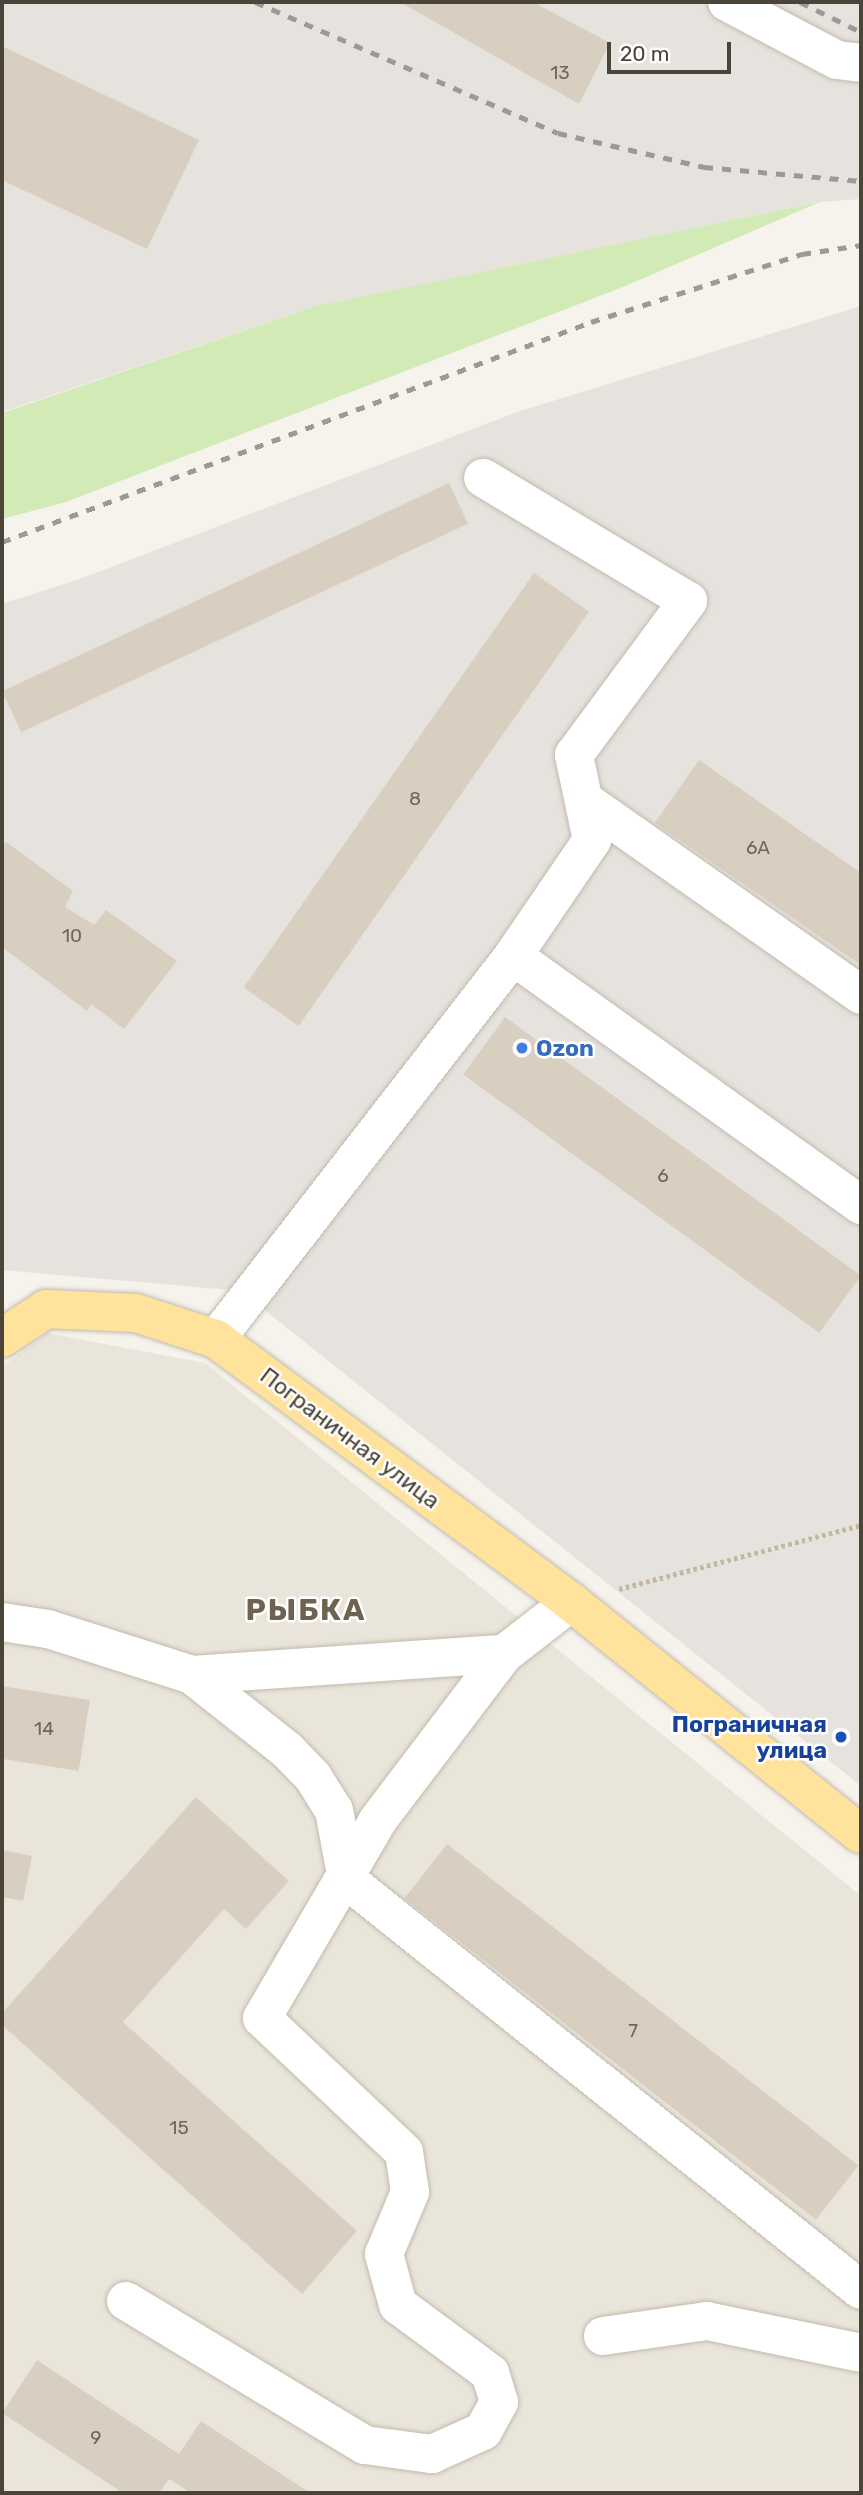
<!DOCTYPE html>
<meta charset="utf-8">
<style>
body{margin:0}
#map{position:relative;width:863px;height:2495px;overflow:hidden;background:#f6f3ec;font-family:Rubik,sans-serif}
div>[style]{position:absolute}
[style*='--x']{left:calc(var(--x)*1px);top:calc(var(--y)*1px);width:calc(var(--w)*1px);rotate:calc(var(--a)*1deg)}
.residential>*{inset:0;background:#eae5da}
.industrial>*{inset:0;background:#e6e2dd}
.green>*{inset:0;background:#d2eab5}
.building>*{inset:0;background:#d8cfc1;transform-origin:0 0}
.path>*{height:4.5px;margin-top:-2.25px;transform-origin:0;background:repeating-linear-gradient(90deg,#c4b79f 0 3.5px,transparent 0 7px)}
.roads{filter:drop-shadow(0 0 2px #c2bbae) drop-shadow(0 0 2px #c2bbae)}
.minor>*{height:38px;margin:-19px;padding:0 19px;transform-origin:19px;border-radius:19px;background:#fff}
.major>*{height:38px;margin:-19px;padding:0 19px;transform-origin:19px;border-radius:19px;background:#ffe39c}
.rail>*{height:5px;margin-top:-2.5px;transform-origin:0;background:repeating-linear-gradient(90deg,#9a9a9a 0 9px,transparent 0 18px)}
.dots>*{width:19px;height:19px;translate:-50% -50%;box-sizing:border-box;border:4px solid #fff;border-radius:50%}
span{translate:-50% -50%;white-space:nowrap;text-align:center;line-height:1.15;-webkit-text-stroke:5px #fff;paint-order:stroke}
.number-label{font-size:19px;color:#6e675b}
.number-label span{-webkit-text-stroke-width:0}
.shop-label{font-size:23px;color:#366cbe;font-weight:700}
.left{translate:0 -50%;text-align:left}
.street-label{font-size:23px;color:#4b4439}
.transit-label{font-size:23px;color:#164399;font-weight:700}
.right{translate:-100% -50%;text-align:right}
.district-label{font-size:30px;color:#6e6250;font-weight:700;letter-spacing:2px}
.frame{position:absolute;inset:0;border:4px solid #4b4439;pointer-events:none}
.scale{position:absolute;left:607px;top:42px;width:124px;height:32px;box-sizing:border-box;border:4px solid #4b4439;border-top:0;padding-left:9px;font-size:21px;line-height:24px;white-space:nowrap;color:#4b4439;-webkit-text-stroke:5px #fff;paint-order:stroke}
</style>
<div id="map">
<div class="residential">
<div style="clip-path:polygon(47px 1333px,205px 1363px,861px 1896px,861px 2493px,2px 2493px,2px 1367px)"></div>
</div>
<div class="industrial">
<div style="clip-path:polygon(2px 2px,861px 2px,861px 199px,820px 202px,316px 306px,2px 412px)"></div>
<div style="clip-path:polygon(861px 306px,861px 1786px,241px 1291px,2px 1270px,2px 604px,80px 579px,517px 412px)"></div>
</div>
<div class="green">
<div style="clip-path:polygon(820px 202px,623px 287px,66px 502px,2px 519px,2px 413px,316px 306px)"></div>
</div>
<div class="building">
<div style="clip-path:polygon(400px 2px,533px 2px,610px 43px,579px 104px)"></div>
<div style="clip-path:polygon(2px 46px,199px 140px,147px 249px,2px 180px)"></div>
<div style="left:449px;top:483px;width:45px;height:493px;rotate:65deg"></div>
<div style="left:534px;top:573px;width:67px;height:506px;rotate:35deg"></div>
<div style="clip-path:polygon(699px 760px,861px 873px,861px 965px,655px 823px)"></div>
<div style="clip-path:polygon(6px 842px,73px 891px,65px 907px,94px 925px,106px 910px,177px 961px,124px 1029px,91px 1004px,87px 1011px,2px 947px,2px 848px)"></div>
<div style="left:505px;top:1017px;width:440px;height:71px;rotate:36deg"></div>
<div style="left:2px;top:1686px;width:89px;height:72px;rotate:9deg"></div>
<div style="clip-path:polygon(196px 1797px,289px 1881px,246px 1929px,224px 1909px,123px 2022px,357px 2231px,302px 2294px,2px 2025px,2px 2013px)"></div>
<div style="left:447px;top:1844px;width:522px;height:69px;rotate:38deg"></div>
<div style="clip-path:polygon(2px 1850px,32px 1856px,23px 1901px,2px 1897px)"></div>
<div style="clip-path:polygon(37px 2360px,179px 2454px,201px 2421px,310px 2493px,191px 2493px,169px 2479px,159px 2493px,123px 2493px,2px 2413px)"></div>
</div>
<div class="path">
<div style="--x:619;--y:1589;--w:250;--a:-14.8"></div>
</div>
<div class="roads">
<div class="minor">
<div style="--x:727;--y:2;--w:124;--a:27.8"></div>
<div style="--x:837;--y:60;--w:24;--a:7"></div>
<div style="--x:588;--y:803;--w:334;--a:35.1"></div>
<div style="--x:513;--y:956;--w:428;--a:35.6"></div>
<div style="--x:216;--y:1339;--w:485;--a:-52.2"></div>
<div style="--x:513;--y:956;--w:140;--a:-55.7"></div>
<div style="--x:592;--y:840;--w:87;--a:-102"></div>
<div style="--x:574;--y:755;--w:192;--a:-53.5"></div>
<div style="--x:688;--y:601;--w:239;--a:-149"></div>
<div style="--x:2;--y:1622;--w:47;--a:8.7"></div>
<div style="--x:48;--y:1629;--w:151;--a:17.7"></div>
<div style="--x:192;--y:1675;--w:313;--a:-3.9"></div>
<div style="--x:504;--y:1654;--w:85;--a:-37.8"></div>
<div style="--x:192;--y:1675;--w:121;--a:38.3"></div>
<div style="--x:287;--y:1750;--w:37;--a:46"></div>
<div style="--x:313;--y:1777;--w:39;--a:58"></div>
<div style="--x:334;--y:1810;--w:71;--a:79.5"></div>
<div style="--x:347;--y:1880;--w:657;--a:38.58"></div>
<div style="--x:126;--y:2301;--w:279;--a:31.1"></div>
<div style="--x:365;--y:2445;--w:68;--a:7.7"></div>
<div style="--x:432;--y:2454;--w:56;--a:-24.3"></div>
<div style="--x:483;--y:2431;--w:33;--a:-61"></div>
<div style="--x:499;--y:2402;--w:30;--a:-107"></div>
<div style="--x:490;--y:2373;--w:114;--a:-143.5"></div>
<div style="--x:398;--y:2305;--w:53;--a:-105.4"></div>
<div style="--x:384;--y:2254;--w:67;--a:-67.2"></div>
<div style="--x:410;--y:2192;--w:40;--a:-98.5"></div>
<div style="--x:404;--y:2152;--w:195;--a:-136.7"></div>
<div style="--x:262;--y:2018;--w:229;--a:-59.6"></div>
<div style="--x:378;--y:1820;--w:208;--a:-52.8"></div>
<div style="--x:603;--y:2336;--w:105;--a:-8.2"></div>
<div style="--x:707;--y:2321;--w:157;--a:11.7"></div>
</div>
<div class="major">
<div style="--x:2;--y:1338;--w:53;--a:-33.4"></div>
<div style="--x:46;--y:1309;--w:90;--a:2.5"></div>
<div style="--x:136;--y:1313;--w:84;--a:18"></div>
<div style="--x:216;--y:1339;--w:442;--a:36.5"></div>
<div style="--x:571;--y:1602;--w:371;--a:38.7"></div>
</div>
</div>
<div class="rail">
<div style="--x:255;--y:2;--w:330;--a:23.4"></div>
<div style="--x:558;--y:133;--w:150;--a:13.1"></div>
<div style="--x:704;--y:167;--w:158;--a:5.1"></div>
<div style="--x:800;--y:2;--w:68;--a:26.2"></div>
<div style="--x:2;--y:542;--w:629;--a:-20.48"></div>
<div style="--x:591;--y:322;--w:222;--a:-17.9"></div>
<div style="--x:802;--y:254;--w:60;--a:-8.7"></div>
</div>
<div class="dots">
<div style="left:522px;top:1048px;background:#3f7fe0"></div>
<div style="left:841px;top:1737px;background:#1a4fb4"></div>
</div>
<div class="number-label">
<span style="left:560px;top:73px">13</span>
<span style="left:415px;top:799px">8</span>
<span style="left:758px;top:848px">6А</span>
<span style="left:72px;top:936px">10</span>
<span style="left:663px;top:1176px">6</span>
<span style="left:44px;top:1729px">14</span>
<span style="left:633px;top:2031px">7</span>
<span style="left:179px;top:2128px">15</span>
<span style="left:96px;top:2438px">9</span>
</div>
<div class="shop-label">
<span class="left" style="left:536px;top:1048px">Ozon</span>
</div>
<div class="street-label">
<span style="left:350px;top:1438px;rotate:37deg">Пограничная улица</span>
</div>
<div class="transit-label">
<span class="right" style="left:827px;top:1737px">Пограничная<br>улица</span>
</div>
<div class="district-label">
<span style="left:306px;top:1610px">РЫБКА</span>
</div>
<div class="frame"></div>
<div class="scale">20 m</div>
</div>
